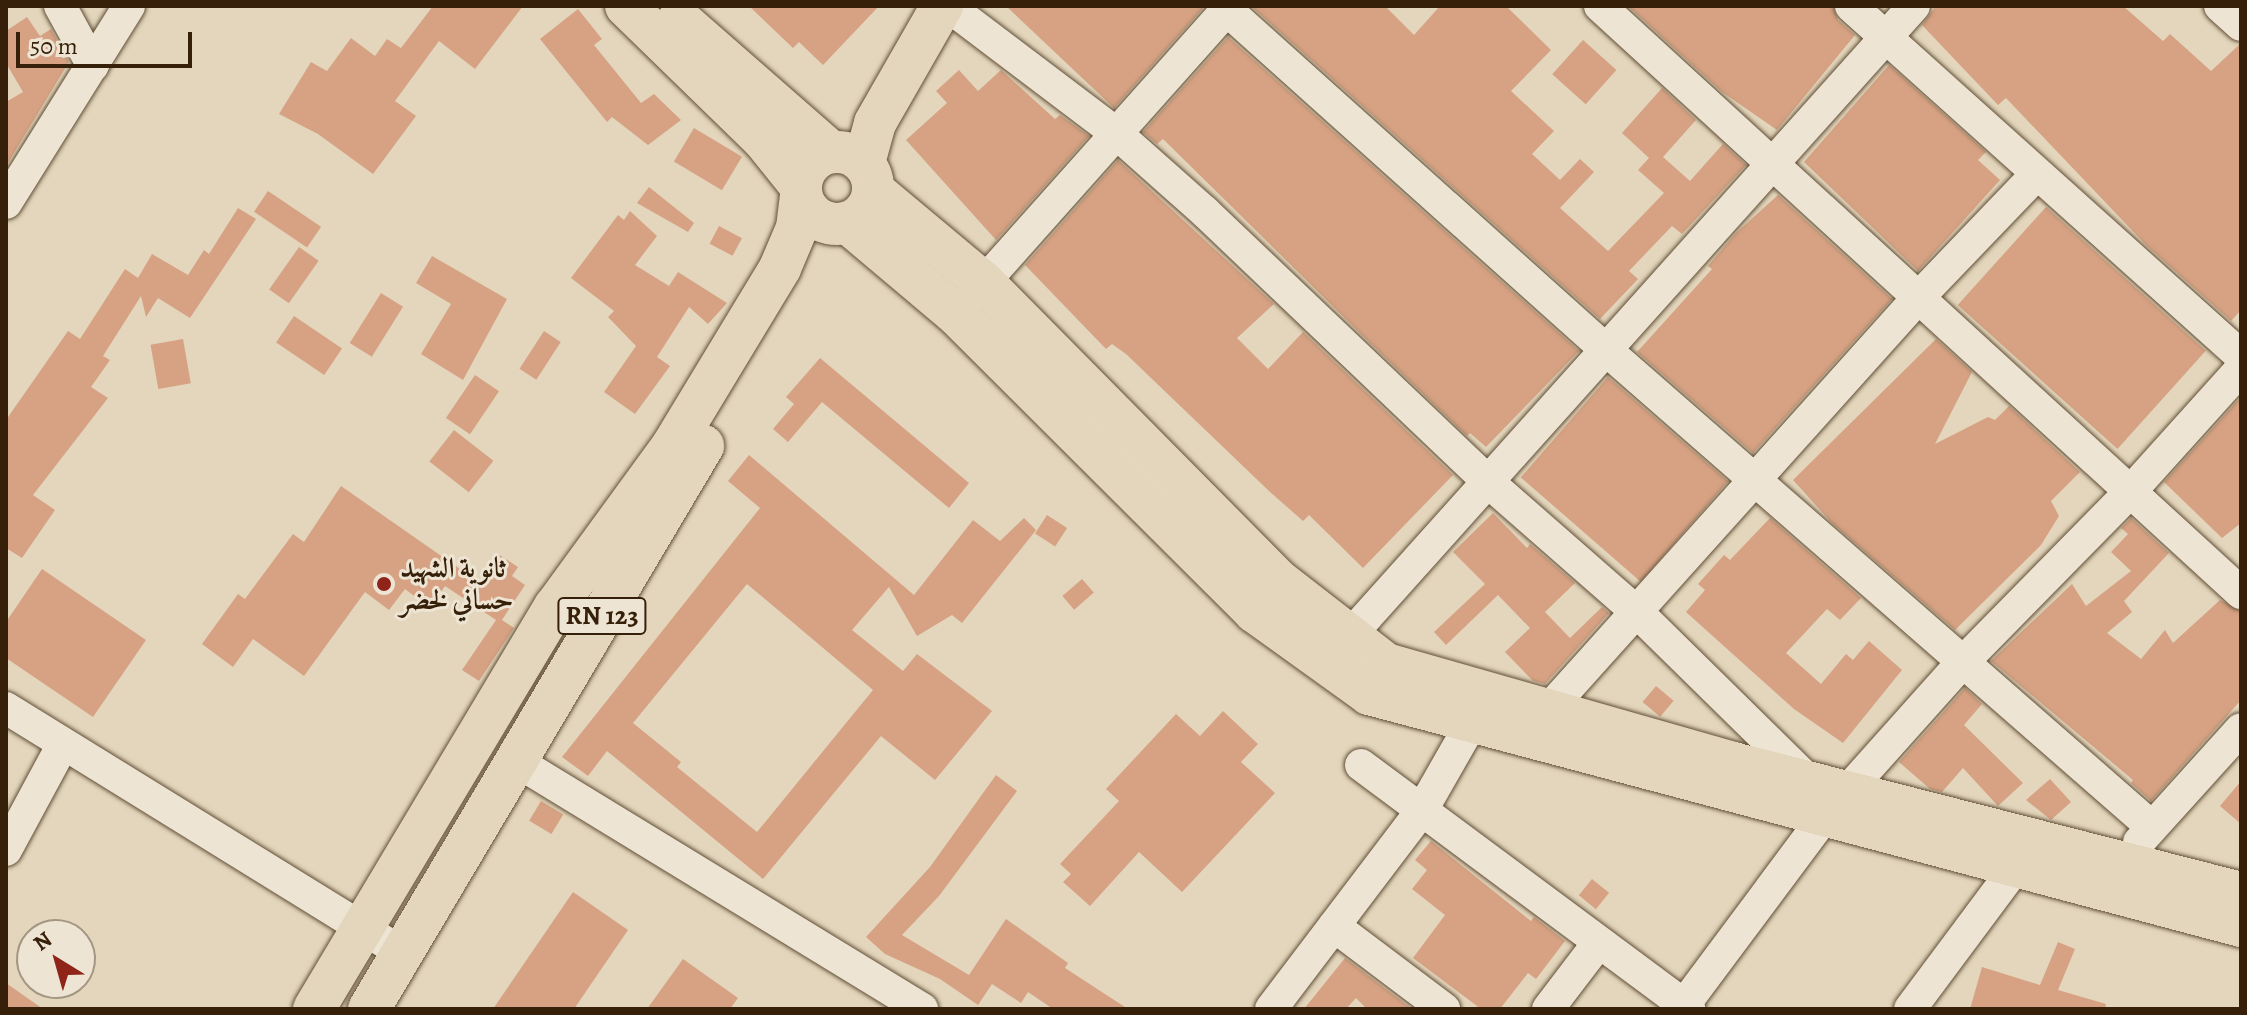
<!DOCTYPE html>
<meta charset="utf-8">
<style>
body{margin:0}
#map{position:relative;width:2247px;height:1015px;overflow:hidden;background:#e3d6bc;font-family:Alegreya,Amiri,serif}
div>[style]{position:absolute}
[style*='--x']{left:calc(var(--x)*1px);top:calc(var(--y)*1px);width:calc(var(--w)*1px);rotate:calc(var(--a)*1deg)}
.building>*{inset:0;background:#d6a283;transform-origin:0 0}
.roads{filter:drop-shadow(0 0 2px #614e36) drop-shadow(0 0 2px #614e36)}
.minor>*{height:32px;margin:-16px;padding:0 16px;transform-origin:16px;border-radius:16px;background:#ede4d3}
.major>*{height:42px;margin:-21px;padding:0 21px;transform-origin:21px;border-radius:21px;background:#e3d6bc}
.major>.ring{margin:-21px;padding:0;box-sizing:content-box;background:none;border:42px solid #e3d6bc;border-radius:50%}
.dots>*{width:22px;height:22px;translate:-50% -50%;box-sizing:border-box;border:4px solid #ede4d3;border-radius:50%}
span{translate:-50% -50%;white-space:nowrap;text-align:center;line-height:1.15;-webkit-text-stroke:6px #ede4d3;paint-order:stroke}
.shield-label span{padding:2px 6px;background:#ede4d3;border:2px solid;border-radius:6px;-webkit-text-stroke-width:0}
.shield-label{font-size:26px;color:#362009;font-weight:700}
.poi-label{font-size:28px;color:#362009;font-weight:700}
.left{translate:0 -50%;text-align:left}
.frame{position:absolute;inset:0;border:8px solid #362009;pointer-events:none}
.north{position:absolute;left:16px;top:919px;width:80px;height:80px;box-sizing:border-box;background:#ede4d3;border:2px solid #a49682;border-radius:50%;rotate:323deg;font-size:22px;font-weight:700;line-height:32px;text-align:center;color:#362009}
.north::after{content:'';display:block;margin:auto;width:28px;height:36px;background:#8f2418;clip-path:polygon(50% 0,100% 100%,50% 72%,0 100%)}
.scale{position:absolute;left:16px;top:32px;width:176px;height:36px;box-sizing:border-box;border:4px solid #362009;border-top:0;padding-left:10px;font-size:24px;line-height:28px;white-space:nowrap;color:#362009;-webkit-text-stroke:6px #ede4d3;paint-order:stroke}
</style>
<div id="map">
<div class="building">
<div style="clip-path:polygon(433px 6px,523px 6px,475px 69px,439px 41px,395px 101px,416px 116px,373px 174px,318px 134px,279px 114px,311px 62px,327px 71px,351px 38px,375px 56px,387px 39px,401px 48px)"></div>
<div style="clip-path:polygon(749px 6px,879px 6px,823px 65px,799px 42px,793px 48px)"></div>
<div style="clip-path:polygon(1006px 6px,1205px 6px,1114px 108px)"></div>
<div style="clip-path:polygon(1251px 6px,1385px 6px,1414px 35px,1440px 6px,1506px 6px,1551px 50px,1511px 91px,1554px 131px,1532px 154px,1560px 180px,1580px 159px,1594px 172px,1560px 208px,1608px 251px,1664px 193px,1638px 170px,1649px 158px,1622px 133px,1662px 88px,1696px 120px,1663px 157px,1690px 181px,1723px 144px,1746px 165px,1682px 234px,1672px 226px,1629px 271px,1638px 279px,1600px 319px)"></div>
<div style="clip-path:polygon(1628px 6px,1833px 6px,1838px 20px,1855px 35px,1777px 130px,1722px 92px)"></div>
<div style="clip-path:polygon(1936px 6px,2123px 6px,2163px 41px,2170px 34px,2211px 71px,2241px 43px,2241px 310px,2231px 321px,2146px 245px,2006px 98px,1998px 105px,1922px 25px)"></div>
<div style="clip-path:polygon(578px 9px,602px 39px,594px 45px,641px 103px,654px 94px,681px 120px,648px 145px,612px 117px,607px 122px,540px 39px)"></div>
<div style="clip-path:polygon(27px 17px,40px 36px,51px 29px,69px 62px,6px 166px,6px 102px,23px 92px,6px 63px,6px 31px)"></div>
<div style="clip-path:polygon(1228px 37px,1579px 351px,1486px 447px,1470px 433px,1467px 436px,1364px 337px,1163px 139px,1157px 144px,1143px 132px)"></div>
<div style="left:1583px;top:40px;width:45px;height:46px;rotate:42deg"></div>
<div style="clip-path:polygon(1889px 65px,1986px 152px,1978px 160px,2000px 180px,1918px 271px,1804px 162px)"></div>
<div style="clip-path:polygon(959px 70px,978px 91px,1001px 70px,1055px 119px,1060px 115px,1089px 136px,996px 240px,906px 140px,947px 103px,936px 91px)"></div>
<div style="left:694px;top:128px;width:56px;height:39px;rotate:31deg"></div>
<div style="clip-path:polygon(1118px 160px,1274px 304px,1237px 338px,1268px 369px,1303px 332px,1453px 475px,1363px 568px,1309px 515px,1303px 521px,1269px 491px,1126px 354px,1112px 344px,1106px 349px,1025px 265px)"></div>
<div style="clip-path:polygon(649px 187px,694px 223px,688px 232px,637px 203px)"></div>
<div style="left:268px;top:191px;width:64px;height:25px;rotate:34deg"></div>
<div style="clip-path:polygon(1778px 195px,1892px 299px,1753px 453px,1637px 352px,1712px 269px,1708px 266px,1736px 233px)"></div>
<div style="left:2046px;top:207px;width:215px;height:132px;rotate:42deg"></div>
<div style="clip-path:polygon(238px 208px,256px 219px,190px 318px,158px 298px,146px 317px,141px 296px,103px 356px,110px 360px,91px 387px,108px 398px,33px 495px,55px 510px,22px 558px,6px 548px,6px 420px,68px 331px,80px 339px,125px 269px,138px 278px,152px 254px,188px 275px,204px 250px,209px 254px)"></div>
<div style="clip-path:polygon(630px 211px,657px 236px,635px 265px,669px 286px,678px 272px,727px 303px,708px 324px,689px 307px,657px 357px,670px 366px,635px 414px,604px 392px,636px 346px,608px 317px,614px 311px,571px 278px,618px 215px,624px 220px)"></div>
<div style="left:719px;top:226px;width:26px;height:20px;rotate:28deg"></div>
<div style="left:299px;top:247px;width:24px;height:52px;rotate:35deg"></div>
<div style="clip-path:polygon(432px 256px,507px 299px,463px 380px,421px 354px,451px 304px,416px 283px)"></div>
<div style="left:381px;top:293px;width:26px;height:59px;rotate:32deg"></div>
<div style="left:294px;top:316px;width:58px;height:32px;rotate:34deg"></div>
<div style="left:544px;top:331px;width:20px;height:45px;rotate:33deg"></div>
<div style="left:183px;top:339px;width:45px;height:33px;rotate:80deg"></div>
<div style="clip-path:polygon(1936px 339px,1972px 372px,1935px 444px,1988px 417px,1995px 420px,2009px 406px,2080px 472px,2051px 501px,2059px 516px,2041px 545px,1955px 630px,1831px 522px,1793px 480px)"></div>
<div style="clip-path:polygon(820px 358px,969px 483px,949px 508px,822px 402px,788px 442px,773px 429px,794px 404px,786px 397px)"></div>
<div style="left:475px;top:375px;width:29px;height:52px;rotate:34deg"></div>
<div style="left:1608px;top:377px;width:159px;height:133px;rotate:41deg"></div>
<div style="clip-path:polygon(2241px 397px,2241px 523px,2222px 538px,2164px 482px)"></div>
<div style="left:454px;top:430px;width:50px;height:40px;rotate:38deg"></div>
<div style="clip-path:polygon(evenodd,749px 455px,914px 595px,973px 520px,1000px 541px,1024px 518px,1036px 530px,962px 623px,952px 615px,917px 636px,889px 587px,852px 630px,903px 671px,917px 654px,992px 711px,935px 780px,881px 736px,763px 879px,607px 751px,588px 776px,562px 757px,760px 508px,728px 481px,749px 455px,747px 584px,873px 690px,757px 832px,677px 767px,681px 762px,633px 723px,747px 584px)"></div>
<div style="clip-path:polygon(341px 486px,480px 583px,498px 554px,518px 567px,512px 576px,525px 585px,502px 620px,514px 628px,479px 681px,462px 670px,496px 620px,445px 586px,430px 608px,405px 589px,389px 610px,365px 592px,304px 676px,253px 639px,233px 667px,202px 644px,238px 594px,245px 599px,293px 534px,304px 542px)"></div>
<div style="clip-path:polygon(1493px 513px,1527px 548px,1530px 544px,1575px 583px,1545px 612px,1570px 638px,1602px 607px,1609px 613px,1545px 684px,1533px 681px,1505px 652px,1530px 628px,1498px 595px,1446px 645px,1434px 632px,1485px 584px,1453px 552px)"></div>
<div style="left:1047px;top:515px;width:24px;height:22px;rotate:33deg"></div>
<div style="clip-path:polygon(1770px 518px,1861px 598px,1840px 620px,1827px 609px,1786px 653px,1821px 684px,1846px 654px,1853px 660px,1869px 641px,1902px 670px,1843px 743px,1794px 709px,1686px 612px,1705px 590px,1698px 584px,1724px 555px,1730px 560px)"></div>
<div style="clip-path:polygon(2131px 518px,2169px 553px,2124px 601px,2132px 612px,2107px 633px,2141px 659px,2165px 630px,2173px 643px,2220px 600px,2241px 611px,2241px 700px,2151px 801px,2131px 783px,2133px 780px,1991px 661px,2072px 584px,2086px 606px,2131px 571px,2111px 552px,2128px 534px,2121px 528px)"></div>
<div style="clip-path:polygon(42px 569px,146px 640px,93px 717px,6px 658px,6px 622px)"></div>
<div style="left:1082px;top:579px;width:18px;height:26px;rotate:49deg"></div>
<div style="left:1656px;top:686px;width:23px;height:21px;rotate:40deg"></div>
<div style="clip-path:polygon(1965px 688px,1982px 704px,1964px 725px,2023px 783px,1998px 806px,1963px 768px,1942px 792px,1930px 789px,1899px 762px)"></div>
<div style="clip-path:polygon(1223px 711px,1258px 744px,1241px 762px,1275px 793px,1182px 892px,1139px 852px,1090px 906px,1063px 882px,1071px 874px,1060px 864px,1119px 801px,1106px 789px,1176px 714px,1200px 736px)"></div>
<div style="clip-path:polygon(996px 775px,1017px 791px,939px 896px,902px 935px,969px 975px,1006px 919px,1068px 963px,1065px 968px,1128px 1009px,1053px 1009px,1028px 992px,1021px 1003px,992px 984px,978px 1005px,940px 979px,885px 954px,866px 937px,930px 867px)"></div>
<div style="clip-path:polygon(2050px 779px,2071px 802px,2051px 820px,2026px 800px)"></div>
<div style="clip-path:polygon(2241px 781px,2241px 824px,2220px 806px)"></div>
<div style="left:541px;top:801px;width:26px;height:23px;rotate:31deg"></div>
<div style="clip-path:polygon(1431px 841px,1531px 921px,1534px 917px,1565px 941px,1536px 979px,1528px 973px,1500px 1009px,1481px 1009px,1413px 958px,1445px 915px,1412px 889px,1427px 870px,1415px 860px)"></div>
<div style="left:1592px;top:879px;width:22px;height:21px;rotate:39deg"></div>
<div style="clip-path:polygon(573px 892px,628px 930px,574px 1009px,493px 1009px)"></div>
<div style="clip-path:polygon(2058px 942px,2075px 949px,2058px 990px,2106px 1004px,2105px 1009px,1970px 1009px,1982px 967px,2040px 985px)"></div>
<div style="clip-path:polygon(1345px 958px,1412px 1009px,1367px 1009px,1356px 998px,1346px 1009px,1304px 1009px)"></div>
<div style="clip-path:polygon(683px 959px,738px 998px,730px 1009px,647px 1009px)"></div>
<div style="clip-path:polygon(6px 983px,43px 1009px,6px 1009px)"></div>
</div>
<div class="roads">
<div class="minor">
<div style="--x:60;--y:6;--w:68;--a:61.2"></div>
<div style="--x:948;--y:6;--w:211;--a:37.1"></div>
<div style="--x:1116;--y:133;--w:119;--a:41.6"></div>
<div style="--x:1205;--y:212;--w:388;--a:43.6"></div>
<div style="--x:1486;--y:480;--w:201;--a:41.2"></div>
<div style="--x:1637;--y:612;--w:241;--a:44.5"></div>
<div style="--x:1600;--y:6;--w:869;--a:42.48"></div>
<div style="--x:1851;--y:6;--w:524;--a:41.91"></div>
<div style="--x:2220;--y:6;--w:28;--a:42"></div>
<div style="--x:1227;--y:10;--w:508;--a:41.89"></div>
<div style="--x:1605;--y:349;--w:726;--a:41.15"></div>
<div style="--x:6;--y:203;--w:232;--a:-58"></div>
<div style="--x:969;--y:299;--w:392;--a:-48.3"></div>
<div style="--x:1336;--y:651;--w:866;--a:-48.14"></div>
<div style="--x:6;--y:708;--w:466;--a:31.7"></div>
<div style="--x:1548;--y:710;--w:552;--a:-48.08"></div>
<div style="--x:1917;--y:299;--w:173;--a:-46.2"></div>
<div style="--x:516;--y:761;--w:476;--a:31.4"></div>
<div style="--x:1361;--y:765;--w:409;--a:36.6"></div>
<div style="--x:2139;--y:842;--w:152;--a:-47.9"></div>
<div style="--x:6;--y:850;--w:118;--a:-61.7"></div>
<div style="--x:1334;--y:926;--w:138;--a:37"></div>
<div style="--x:1271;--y:1009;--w:250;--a:-52.8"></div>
<div style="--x:1422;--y:810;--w:123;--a:-60.3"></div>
<div style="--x:1548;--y:1009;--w:84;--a:-52.7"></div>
<div style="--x:1681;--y:1009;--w:239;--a:-53.3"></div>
<div style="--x:1824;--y:817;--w:205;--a:-48.2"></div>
<div style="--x:1961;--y:664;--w:243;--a:-45.5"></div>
<div style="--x:2131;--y:491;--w:164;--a:-48"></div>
<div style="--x:1910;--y:1009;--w:177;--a:-53.3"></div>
</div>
<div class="major">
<div style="--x:626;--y:6;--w:191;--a:44.2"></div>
<div style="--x:763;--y:139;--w:59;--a:51.2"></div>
<div style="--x:679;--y:19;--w:202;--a:41.2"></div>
<div class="ring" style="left:801px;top:152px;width:30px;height:30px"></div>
<div style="--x:864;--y:163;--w:41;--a:-74.6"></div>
<div style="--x:875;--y:123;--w:135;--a:-60.2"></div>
<div style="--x:874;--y:191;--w:142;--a:39.9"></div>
<div style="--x:983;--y:282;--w:421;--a:45.3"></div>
<div style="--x:1279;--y:581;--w:135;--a:37.8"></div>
<div style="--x:1386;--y:664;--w:361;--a:15.9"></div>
<div style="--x:1733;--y:763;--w:524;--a:14.35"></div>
<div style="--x:848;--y:223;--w:141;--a:40.1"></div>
<div style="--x:956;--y:314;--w:422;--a:44.9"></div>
<div style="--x:1255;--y:612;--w:140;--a:35.7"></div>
<div style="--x:1369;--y:694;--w:902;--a:14.9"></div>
<div style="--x:314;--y:1009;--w:469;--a:-59.1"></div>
<div style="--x:555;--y:607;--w:200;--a:-53.9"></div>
<div style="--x:673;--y:445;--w:207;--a:-58.8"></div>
<div style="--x:780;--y:268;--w:43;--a:-67"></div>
<div style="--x:797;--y:228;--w:31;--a:-83"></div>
<div style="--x:369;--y:1009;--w:655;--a:-59.32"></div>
</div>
</div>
<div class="dots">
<div style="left:384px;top:584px;background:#8f2418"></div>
</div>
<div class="shield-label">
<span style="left:602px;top:616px">RN 123</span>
</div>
<div class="poi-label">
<span class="left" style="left:400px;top:584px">ثانوية الشهيد<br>حساني لخضر</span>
</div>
<div class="frame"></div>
<div class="north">N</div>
<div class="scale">50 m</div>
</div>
